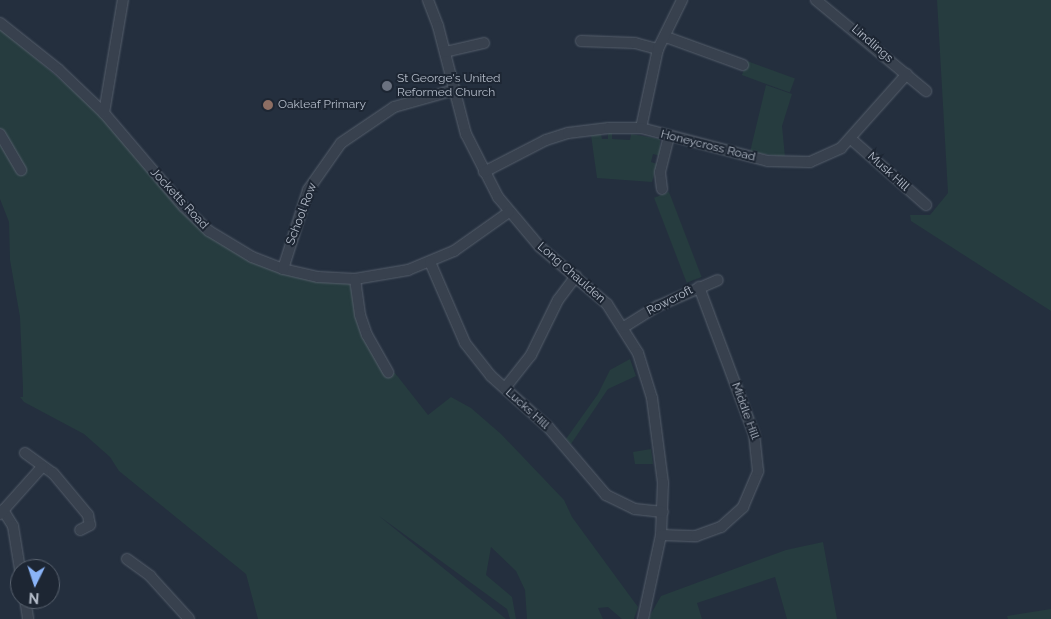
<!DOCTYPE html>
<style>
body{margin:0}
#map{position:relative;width:1051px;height:619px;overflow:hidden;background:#242f3e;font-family:Raleway,sans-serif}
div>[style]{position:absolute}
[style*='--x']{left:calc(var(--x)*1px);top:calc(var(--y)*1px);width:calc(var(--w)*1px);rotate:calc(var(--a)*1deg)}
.green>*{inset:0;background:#263c3f;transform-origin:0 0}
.roads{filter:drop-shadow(0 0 1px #565f6c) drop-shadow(0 0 1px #565f6c)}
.minor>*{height:10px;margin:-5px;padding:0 5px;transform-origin:5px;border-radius:5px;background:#38414e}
.dots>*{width:14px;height:14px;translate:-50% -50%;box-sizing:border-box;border:2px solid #1d2633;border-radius:50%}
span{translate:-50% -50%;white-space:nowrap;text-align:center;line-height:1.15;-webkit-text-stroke:4px #1d2633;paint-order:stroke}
.street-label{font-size:12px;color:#b4bcc9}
.poi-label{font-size:12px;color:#b4bcc9}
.left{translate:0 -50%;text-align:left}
.north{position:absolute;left:10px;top:559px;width:50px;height:50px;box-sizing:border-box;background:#1d2633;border:1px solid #59626f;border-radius:50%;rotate:184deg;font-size:14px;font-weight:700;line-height:20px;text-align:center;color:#b4bcc9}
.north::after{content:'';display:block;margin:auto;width:18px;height:22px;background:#8ab4f8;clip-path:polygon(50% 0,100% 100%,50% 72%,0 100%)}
</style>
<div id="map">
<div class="green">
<div style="clip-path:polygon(937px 0,1051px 0,1051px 311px,911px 221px,910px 215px,930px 215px,948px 193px)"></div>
<div style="clip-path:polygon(0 28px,101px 114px,173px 201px,252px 261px,349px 283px,386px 372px,395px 373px,428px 415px,451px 397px,471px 408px,501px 434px,564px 500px,572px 517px,638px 607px,634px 619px,622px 619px,608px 607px,598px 608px,603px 619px,527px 619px,525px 590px,516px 571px,491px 547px,486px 575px,512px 597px,516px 619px,510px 619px,507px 609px,379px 516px,506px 619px,258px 619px,246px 574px,119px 471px,110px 457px,84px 434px,24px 402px,20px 397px,23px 397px,23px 388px,20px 317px,10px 260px,9px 222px,0 199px)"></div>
<div style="left:747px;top:61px;width:51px;height:15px;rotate:20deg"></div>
<div style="clip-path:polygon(766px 85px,792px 94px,782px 126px,785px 157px,750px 152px)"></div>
<div style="clip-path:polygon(601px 133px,602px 139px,608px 139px,608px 133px,612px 133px,612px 139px,630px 140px,631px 134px,660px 139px,660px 156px,653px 154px,651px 162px,657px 164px,652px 182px,597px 178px,591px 135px)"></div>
<div style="left:669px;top:192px;width:91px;height:16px;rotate:69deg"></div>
<div style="clip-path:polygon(630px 359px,636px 376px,608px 389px,571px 444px,566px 439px,598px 394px,610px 370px)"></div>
<div style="clip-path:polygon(651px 449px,653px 464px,635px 464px,633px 452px)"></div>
<div style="clip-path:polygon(823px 542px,837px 619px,787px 619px,775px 577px,697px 603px,702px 619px,648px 619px,661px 596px,786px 550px)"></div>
<div style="clip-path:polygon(1051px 609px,1051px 619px,1008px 619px,1007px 616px)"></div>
</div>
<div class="roads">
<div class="minor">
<div style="--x:428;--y:0;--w:28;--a:69"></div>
<div style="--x:438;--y:26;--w:112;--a:75.5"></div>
<div style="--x:466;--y:134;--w:71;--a:63.1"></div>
<div style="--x:498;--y:197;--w:65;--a:50"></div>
<div style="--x:540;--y:247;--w:88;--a:40.4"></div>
<div style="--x:607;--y:304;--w:58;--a:57.7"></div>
<div style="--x:638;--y:353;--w:47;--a:72.7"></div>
<div style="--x:652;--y:398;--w:86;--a:82.6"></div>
<div style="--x:663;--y:483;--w:52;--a:92.2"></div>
<div style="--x:661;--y:535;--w:86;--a:102.1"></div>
<div style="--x:816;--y:0;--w:143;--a:39.6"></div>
<div style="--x:0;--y:23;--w:75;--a:38.5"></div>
<div style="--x:59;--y:70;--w:62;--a:43.7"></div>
<div style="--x:104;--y:113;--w:123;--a:49.6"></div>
<div style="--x:184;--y:207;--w:35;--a:44"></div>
<div style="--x:209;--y:231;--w:50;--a:31.2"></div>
<div style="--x:252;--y:257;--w:33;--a:21"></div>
<div style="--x:283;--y:269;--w:36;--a:13"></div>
<div style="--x:318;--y:277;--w:37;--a:3"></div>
<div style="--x:355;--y:279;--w:54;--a:-9.6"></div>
<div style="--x:408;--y:270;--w:50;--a:-22.4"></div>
<div style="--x:454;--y:251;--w:67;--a:-35.3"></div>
<div style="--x:666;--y:37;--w:82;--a:20"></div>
<div style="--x:581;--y:41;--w:54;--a:2.1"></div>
<div style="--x:635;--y:43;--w:24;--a:15"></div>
<div style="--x:445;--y:52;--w:40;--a:-13"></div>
<div style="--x:104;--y:113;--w:115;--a:-80.5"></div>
<div style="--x:641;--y:128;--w:81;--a:-77.9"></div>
<div style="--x:658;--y:49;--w:55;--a:-63.9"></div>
<div style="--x:0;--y:134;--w:42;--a:59.7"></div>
<div style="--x:851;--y:139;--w:100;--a:41.3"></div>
<div style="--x:484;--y:172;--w:70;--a:-27.3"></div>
<div style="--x:546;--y:140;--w:23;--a:-18"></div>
<div style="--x:568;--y:133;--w:41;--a:-7"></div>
<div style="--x:609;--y:128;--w:32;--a:0"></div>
<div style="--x:641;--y:128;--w:131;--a:14.6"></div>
<div style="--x:768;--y:161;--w:42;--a:1.4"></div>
<div style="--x:810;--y:162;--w:34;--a:-24"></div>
<div style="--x:841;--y:148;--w:99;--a:-48.3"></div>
<div style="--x:662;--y:189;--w:17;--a:-97"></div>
<div style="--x:660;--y:172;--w:37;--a:-76"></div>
<div style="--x:430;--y:262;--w:88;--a:66.6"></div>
<div style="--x:465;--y:343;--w:42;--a:51.8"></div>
<div style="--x:491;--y:376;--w:78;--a:41.9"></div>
<div style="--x:549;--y:428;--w:88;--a:49.6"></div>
<div style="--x:606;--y:495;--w:32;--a:26"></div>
<div style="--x:635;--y:509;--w:28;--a:6"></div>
<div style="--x:283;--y:269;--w:83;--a:-72.4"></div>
<div style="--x:308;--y:190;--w:57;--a:-54.9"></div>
<div style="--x:341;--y:143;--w:64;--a:-34.2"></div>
<div style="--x:394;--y:107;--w:62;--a:-15.8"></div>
<div style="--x:355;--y:279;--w:36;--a:82"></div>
<div style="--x:360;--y:315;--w:21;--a:71"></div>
<div style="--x:367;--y:335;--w:43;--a:60.4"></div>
<div style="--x:624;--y:327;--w:40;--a:-32"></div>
<div style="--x:658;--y:306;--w:65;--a:-23.4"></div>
<div style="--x:505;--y:388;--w:42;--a:-51.8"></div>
<div style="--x:531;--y:355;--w:61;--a:-63.9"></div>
<div style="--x:558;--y:300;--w:30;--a:-53"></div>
<div style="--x:25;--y:453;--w:34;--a:36"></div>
<div style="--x:53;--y:473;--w:55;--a:50.2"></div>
<div style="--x:88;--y:515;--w:10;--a:79"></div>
<div style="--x:90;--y:525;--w:11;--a:153"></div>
<div style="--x:3;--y:510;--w:19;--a:58"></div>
<div style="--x:13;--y:526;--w:44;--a:80.8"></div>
<div style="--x:0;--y:514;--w:63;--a:-48.2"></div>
<div style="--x:661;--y:535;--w:35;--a:2"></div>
<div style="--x:696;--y:536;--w:27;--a:-20"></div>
<div style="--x:721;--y:527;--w:30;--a:-42"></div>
<div style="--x:743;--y:507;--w:39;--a:-67"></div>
<div style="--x:758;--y:471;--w:37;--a:-96"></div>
<div style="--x:754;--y:434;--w:157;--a:-110.5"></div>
<div style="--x:127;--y:559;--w:29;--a:36"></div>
<div style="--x:150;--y:576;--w:58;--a:47.8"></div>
<div style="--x:25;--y:599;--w:20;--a:81"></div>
</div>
</div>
<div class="dots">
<div style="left:387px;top:86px;background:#6b7280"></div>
<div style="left:268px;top:105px;background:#8d6e63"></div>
</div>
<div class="street-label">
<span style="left:872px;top:44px;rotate:41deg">Lindlings</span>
<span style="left:708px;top:146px;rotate:14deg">Honeycross Road</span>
<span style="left:888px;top:172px;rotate:42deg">Musk Hill</span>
<span style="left:179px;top:199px;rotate:47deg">Jocketts Road</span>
<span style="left:302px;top:214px;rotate:-69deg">School Row</span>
<span style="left:571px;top:273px;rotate:41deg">Long Chaulden</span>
<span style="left:670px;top:301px;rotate:-27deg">Rowcroft</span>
<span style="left:527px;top:409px;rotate:42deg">Lucks Hill</span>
<span style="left:745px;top:411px;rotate:70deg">Middle Hill</span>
</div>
<div class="poi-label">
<span class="left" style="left:397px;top:86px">St George's United<br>Reformed Church</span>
<span class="left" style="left:278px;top:105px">Oakleaf Primary</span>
</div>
<div class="north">N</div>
</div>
